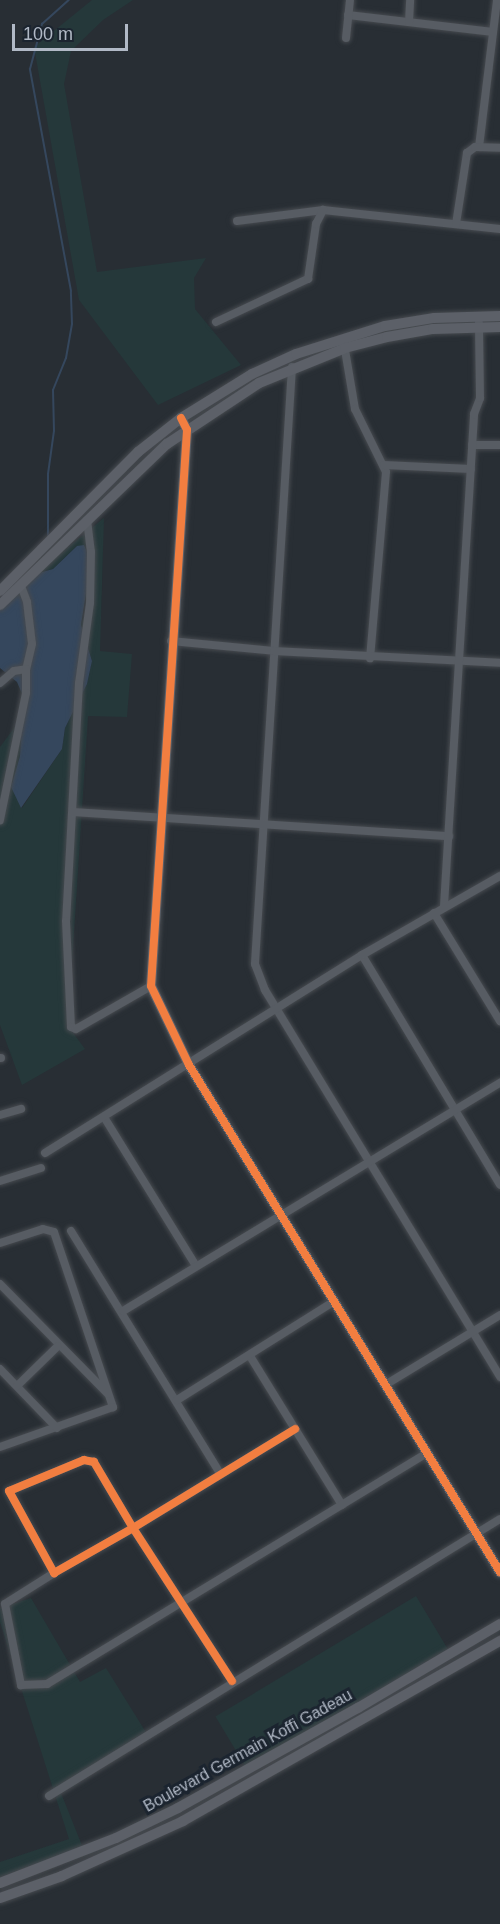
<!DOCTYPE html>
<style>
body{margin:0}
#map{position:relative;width:500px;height:1924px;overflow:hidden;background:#282e34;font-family:Helvetica,sans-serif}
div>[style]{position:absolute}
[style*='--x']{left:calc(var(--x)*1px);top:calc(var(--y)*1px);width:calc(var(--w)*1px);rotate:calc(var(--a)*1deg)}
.green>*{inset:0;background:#25383a;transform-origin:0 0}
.water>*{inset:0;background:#35475d}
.stream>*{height:2px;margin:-1px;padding:0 1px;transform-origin:1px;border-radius:1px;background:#35475d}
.roads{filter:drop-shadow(0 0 2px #464a4f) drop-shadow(0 0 2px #464a4f)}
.street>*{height:8px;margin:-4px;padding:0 4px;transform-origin:4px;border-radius:4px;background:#575c63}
.secondary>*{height:10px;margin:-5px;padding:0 5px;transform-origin:5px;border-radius:5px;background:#5c6068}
.cycleway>*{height:8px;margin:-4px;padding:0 4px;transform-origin:4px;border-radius:4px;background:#f27e40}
span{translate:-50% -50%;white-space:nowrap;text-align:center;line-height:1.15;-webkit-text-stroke:6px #1b242f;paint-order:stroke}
.street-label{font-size:16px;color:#b1b9c6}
.scale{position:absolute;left:12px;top:24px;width:116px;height:27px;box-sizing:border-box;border:3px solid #b1b9c6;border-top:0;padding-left:8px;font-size:18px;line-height:21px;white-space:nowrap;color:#b1b9c6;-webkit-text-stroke:4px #1b242f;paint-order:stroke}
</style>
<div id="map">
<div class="green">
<div style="clip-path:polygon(92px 0,133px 0,103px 20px,71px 51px,64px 84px,97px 272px,206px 258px,194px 278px,195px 309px,241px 365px,158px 405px,79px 300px,34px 47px)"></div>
<div style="clip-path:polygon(104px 518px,100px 651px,132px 654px,127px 717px,88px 716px,68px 1026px,85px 1049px,22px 1085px,0 1025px,0 747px,23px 716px,20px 756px,12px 787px,22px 808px,62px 749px,65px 728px,87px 684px,92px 661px,81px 625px,87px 607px,77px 546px,53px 569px,35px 574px)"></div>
<div style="left:416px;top:1596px;width:62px;height:234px;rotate:59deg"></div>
<div style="clip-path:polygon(31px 1598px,80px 1682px,106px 1668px,147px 1734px,59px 1788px,83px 1848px,0 1877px,0 1862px,69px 1839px,0 1622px,0 1608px)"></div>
</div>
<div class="water">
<div style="clip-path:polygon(84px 545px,91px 562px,81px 625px,92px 661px,87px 684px,65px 728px,62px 749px,21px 808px,11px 787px,20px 756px,23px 696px,17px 682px,0 668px,0 610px,35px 574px,53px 569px,77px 546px)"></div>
</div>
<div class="stream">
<div style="--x:48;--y:536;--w:62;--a:-90"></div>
<div style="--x:48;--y:474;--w:43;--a:-82.1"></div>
<div style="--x:54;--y:431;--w:41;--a:-91.4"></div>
<div style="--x:53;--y:390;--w:35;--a:-68"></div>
<div style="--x:66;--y:358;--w:35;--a:-80"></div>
<div style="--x:72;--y:324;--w:33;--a:-92"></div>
<div style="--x:71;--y:291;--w:226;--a:-100.5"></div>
<div style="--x:30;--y:69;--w:47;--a:-75.1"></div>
<div style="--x:42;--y:24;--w:36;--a:-42"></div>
</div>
<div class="roads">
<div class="street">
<div style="--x:348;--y:15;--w:146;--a:6.7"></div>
<div style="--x:409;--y:22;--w:22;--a:-87"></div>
<div style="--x:346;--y:38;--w:38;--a:-84"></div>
<div style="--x:479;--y:147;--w:148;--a:-83"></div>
<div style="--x:237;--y:221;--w:87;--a:-7.3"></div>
<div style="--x:323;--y:210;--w:178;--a:6.1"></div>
<div style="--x:456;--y:224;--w:72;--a:-81.2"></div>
<div style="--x:467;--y:153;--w:10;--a:-37"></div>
<div style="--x:475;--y:147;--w:25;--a:2"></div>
<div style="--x:216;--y:322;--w:102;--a:-25.1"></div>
<div style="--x:308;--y:279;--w:56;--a:-81.7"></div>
<div style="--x:316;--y:224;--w:16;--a:-63"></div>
<div style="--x:344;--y:344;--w:66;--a:80.4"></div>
<div style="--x:355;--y:409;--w:70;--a:63.8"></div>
<div style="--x:386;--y:472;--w:187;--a:94.9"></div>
<div style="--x:292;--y:367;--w:598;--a:93.55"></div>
<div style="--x:255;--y:964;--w:28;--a:69"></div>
<div style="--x:265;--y:990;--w:453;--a:58.7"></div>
<div style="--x:472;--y:445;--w:28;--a:0"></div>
<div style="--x:384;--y:465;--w:87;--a:2.6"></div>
<div style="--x:87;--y:520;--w:32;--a:83"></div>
<div style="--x:91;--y:552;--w:51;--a:91.1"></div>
<div style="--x:90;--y:603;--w:81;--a:97.8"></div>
<div style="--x:79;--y:683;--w:238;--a:93.1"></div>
<div style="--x:66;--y:921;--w:106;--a:87.3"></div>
<div style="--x:71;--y:1027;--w:5;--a:22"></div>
<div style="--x:76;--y:1029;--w:86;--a:-29.8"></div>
<div style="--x:21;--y:586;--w:17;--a:69"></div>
<div style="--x:27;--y:602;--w:42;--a:83.2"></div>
<div style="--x:32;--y:644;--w:26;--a:103"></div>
<div style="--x:171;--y:641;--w:103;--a:5.5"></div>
<div style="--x:274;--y:651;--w:226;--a:3"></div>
<div style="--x:0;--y:683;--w:18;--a:-41"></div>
<div style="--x:14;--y:671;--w:12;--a:-9"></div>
<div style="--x:26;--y:669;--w:24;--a:90"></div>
<div style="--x:26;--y:693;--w:130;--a:101.6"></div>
<div style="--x:73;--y:812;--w:377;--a:3.7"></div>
<div style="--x:444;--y:906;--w:493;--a:-86.5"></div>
<div style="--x:474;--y:414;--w:17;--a:-69"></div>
<div style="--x:480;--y:398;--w:75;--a:-90.8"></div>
<div style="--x:434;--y:913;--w:127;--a:58.6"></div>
<div style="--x:362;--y:955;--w:268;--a:59"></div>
<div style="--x:0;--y:1058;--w:1;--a:0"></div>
<div style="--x:0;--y:1115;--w:22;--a:-16"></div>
<div style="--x:104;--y:1117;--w:175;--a:58.3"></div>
<div style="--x:45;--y:1153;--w:374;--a:-32"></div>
<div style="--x:362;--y:955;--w:159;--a:-29.8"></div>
<div style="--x:0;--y:1181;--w:43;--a:-17.6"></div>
<div style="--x:71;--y:1231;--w:286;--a:58.4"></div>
<div style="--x:0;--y:1243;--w:45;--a:-18"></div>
<div style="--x:43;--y:1229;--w:11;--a:15"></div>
<div style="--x:54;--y:1232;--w:185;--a:71.4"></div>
<div style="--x:113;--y:1407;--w:120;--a:160.5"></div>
<div style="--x:0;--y:1284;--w:154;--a:45.5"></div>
<div style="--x:123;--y:1311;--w:441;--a:-31.2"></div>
<div style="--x:250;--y:1356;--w:175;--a:58.3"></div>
<div style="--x:0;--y:1369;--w:82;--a:46"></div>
<div style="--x:385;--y:1385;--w:135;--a:-31.3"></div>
<div style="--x:17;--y:1386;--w:57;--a:-44.3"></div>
<div style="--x:177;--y:1400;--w:184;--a:-32.1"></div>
<div style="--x:54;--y:1573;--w:58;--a:147.7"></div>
<div style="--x:5;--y:1604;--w:83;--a:78.8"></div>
<div style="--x:21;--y:1685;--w:26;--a:-2"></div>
<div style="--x:47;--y:1684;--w:445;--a:-31.3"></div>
<div style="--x:232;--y:1681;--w:182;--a:-122.9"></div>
<div style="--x:133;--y:1528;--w:77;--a:-120.6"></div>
<div style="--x:94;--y:1462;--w:10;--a:-169"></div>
<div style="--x:84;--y:1460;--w:81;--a:157.5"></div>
<div style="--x:9;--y:1491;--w:94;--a:61.2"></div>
<div style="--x:54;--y:1573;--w:91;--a:-29.7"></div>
<div style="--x:133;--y:1528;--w:190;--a:-31.4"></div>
<div style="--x:49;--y:1796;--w:529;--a:-31.56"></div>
</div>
<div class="secondary">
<div style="--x:181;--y:418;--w:13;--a:63"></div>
<div style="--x:187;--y:430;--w:557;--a:93.7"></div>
<div style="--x:151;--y:986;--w:88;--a:64.3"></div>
<div style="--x:189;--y:1065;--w:595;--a:58.47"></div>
<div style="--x:0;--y:591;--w:196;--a:-45.2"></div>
<div style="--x:138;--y:452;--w:55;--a:-38.3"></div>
<div style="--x:181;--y:418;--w:84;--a:-31.8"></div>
<div style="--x:252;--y:374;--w:48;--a:-24.4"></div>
<div style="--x:296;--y:354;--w:93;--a:-17.5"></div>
<div style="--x:385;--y:326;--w:50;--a:-9.3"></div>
<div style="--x:434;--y:318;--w:66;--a:-1.7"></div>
<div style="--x:0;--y:605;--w:232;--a:-44"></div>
<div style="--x:167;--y:444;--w:110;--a:-33.5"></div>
<div style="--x:259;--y:383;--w:93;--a:-22.1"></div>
<div style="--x:345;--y:348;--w:43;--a:-14.7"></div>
<div style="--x:387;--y:337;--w:47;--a:-9.9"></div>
<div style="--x:433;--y:329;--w:67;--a:-1.7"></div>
<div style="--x:0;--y:1883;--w:124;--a:-21.2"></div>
<div style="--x:116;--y:1838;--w:69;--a:-25.8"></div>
<div style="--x:178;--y:1808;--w:206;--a:-29.1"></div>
<div style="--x:358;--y:1708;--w:165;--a:-30.6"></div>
<div style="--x:0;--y:1898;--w:66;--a:-19.5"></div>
<div style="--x:62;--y:1876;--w:133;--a:-24.4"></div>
<div style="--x:183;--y:1821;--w:365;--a:-29.6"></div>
</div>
</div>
<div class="cycleway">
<div style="--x:181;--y:418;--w:13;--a:63"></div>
<div style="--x:187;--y:430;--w:557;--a:93.7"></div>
<div style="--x:151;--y:986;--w:88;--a:64.3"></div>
<div style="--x:189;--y:1065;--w:595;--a:58.47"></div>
<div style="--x:232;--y:1681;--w:182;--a:-122.9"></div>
<div style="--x:133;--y:1528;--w:77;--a:-120.6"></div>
<div style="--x:94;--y:1462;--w:10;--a:-169"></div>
<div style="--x:84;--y:1460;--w:81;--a:157.5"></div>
<div style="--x:9;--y:1491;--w:94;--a:61.2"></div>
<div style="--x:54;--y:1573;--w:91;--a:-29.7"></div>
<div style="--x:133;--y:1528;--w:190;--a:-31.4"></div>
</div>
<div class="street-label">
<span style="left:248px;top:1751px;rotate:-29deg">Boulevard Germain Koffi Gadeau</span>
</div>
<div class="scale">100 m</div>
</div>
